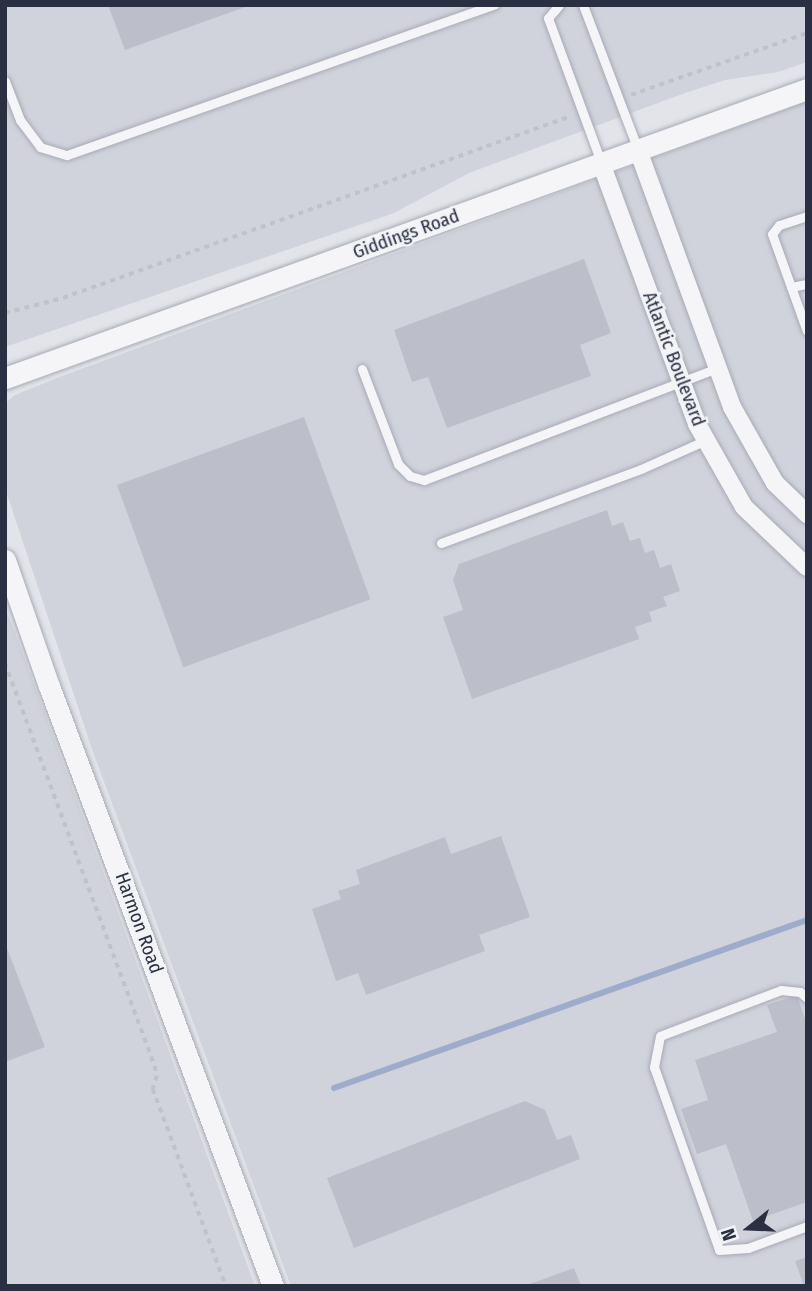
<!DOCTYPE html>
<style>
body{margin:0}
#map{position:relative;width:812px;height:1291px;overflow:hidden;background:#e2e4ea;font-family:"Fira Sans Condensed",sans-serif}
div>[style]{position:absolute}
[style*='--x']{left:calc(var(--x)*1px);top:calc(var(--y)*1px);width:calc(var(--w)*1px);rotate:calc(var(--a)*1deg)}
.built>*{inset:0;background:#d0d3dc}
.stream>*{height:6px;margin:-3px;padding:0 3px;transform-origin:3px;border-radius:3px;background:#9dacca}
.building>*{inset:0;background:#bcbfca;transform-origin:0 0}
.path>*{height:3.5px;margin-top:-1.75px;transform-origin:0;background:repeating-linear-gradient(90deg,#c0c2c9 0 5px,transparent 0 10px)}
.roads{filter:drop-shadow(0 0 2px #a7aab4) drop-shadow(0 0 2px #a7aab4)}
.service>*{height:9px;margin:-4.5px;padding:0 4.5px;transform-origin:4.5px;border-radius:4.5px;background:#f5f5f8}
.minor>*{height:18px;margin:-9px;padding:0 9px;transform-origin:9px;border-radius:9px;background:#f5f5f8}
.tertiary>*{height:21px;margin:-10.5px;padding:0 10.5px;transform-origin:10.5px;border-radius:10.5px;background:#f5f5f8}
span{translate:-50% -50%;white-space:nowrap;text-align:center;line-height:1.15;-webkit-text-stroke:5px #f2f3f7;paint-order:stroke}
.street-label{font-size:19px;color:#2a2f42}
.frame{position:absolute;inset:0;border:7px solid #2a2f42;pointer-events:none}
.north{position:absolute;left:714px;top:1193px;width:70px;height:70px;-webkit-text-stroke:5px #f2f3f7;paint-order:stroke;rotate:252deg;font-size:19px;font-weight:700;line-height:28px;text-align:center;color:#2a2f42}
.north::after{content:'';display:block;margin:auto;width:24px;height:32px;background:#2a2f42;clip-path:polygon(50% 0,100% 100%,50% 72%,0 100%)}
</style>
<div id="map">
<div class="built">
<div style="clip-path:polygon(5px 5px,807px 5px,807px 62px,778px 72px,725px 80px,685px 93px,469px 173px,394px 213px,5px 347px)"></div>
<div style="clip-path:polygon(807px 101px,807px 1286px,291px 1286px,93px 752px,5px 488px,5px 403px,15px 395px,57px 378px)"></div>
<div style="clip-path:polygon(5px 608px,15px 632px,255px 1286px,5px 1286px)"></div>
</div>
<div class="stream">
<div style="--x:334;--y:1088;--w:502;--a:-19.55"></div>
</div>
<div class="building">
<div style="clip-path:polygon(108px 5px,248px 5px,248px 6px,125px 50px)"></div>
<div style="clip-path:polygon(584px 259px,611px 333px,580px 345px,591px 376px,447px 428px,428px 377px,412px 382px,394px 330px)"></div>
<div style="left:304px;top:417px;width:194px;height:199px;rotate:70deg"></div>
<div style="clip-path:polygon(607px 510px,612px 526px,623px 522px,630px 541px,640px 538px,645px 553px,654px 550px,660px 568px,671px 564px,680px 591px,663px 597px,667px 606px,649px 612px,652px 621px,635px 627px,639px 639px,472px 699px,443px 617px,463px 610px,453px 580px,459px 564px)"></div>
<div style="clip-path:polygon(501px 836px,530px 917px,479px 935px,485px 951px,366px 995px,358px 973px,336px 981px,312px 909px,341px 899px,338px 891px,360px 884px,356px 870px,445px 837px,451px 854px)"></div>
<div style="clip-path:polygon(5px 943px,45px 1047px,5px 1062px)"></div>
<div style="clip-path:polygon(797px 995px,807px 1025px,807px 1202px,753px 1221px,726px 1144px,697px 1154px,681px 1109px,708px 1100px,695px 1060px,777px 1032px,767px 1005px)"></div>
<div style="clip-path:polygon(525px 1101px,545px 1110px,557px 1140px,571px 1135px,580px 1159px,354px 1248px,327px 1178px)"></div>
<div style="clip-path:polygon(807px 1257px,807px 1286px,804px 1286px,795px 1261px)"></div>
<div style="clip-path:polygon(574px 1268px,581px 1286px,527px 1286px,527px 1285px)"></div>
</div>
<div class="path">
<div style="--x:631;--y:95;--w:187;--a:-19.4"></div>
<div style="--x:5;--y:313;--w:60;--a:-14.5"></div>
<div style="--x:63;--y:298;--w:540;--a:-19.71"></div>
<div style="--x:5;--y:663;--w:430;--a:69.6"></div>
<div style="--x:155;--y:1066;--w:10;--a:79"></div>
<div style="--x:157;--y:1076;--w:14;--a:107"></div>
<div style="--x:153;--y:1089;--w:210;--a:69.7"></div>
</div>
<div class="roads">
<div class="service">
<div style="--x:559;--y:5;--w:17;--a:130"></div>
<div style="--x:548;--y:18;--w:153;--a:69.8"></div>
<div style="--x:583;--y:5;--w:155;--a:69.2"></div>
<div style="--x:5;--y:81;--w:42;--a:69"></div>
<div style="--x:20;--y:120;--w:34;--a:53"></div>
<div style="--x:40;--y:147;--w:28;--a:17"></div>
<div style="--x:67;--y:155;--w:453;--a:-19.4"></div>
<div style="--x:807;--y:216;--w:29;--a:162"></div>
<div style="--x:779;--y:225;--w:11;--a:128"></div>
<div style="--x:772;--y:234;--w:103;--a:70.2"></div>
<div style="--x:791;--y:287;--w:16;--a:-11"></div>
<div style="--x:362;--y:369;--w:102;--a:69.2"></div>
<div style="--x:398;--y:464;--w:17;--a:45"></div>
<div style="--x:410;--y:476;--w:15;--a:16"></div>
<div style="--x:424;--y:480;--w:315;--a:-20.9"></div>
<div style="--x:441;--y:543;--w:213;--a:-20.3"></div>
<div style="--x:641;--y:469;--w:71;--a:-24"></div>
<div style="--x:807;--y:998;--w:9;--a:-139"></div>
<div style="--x:800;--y:992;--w:19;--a:-174"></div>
<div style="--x:781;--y:990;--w:129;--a:159.2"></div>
<div style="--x:660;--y:1036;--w:32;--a:101"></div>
<div style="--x:654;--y:1067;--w:194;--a:70.4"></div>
<div style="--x:719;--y:1250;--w:29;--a:-4"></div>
<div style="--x:748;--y:1248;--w:63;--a:-20.4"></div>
</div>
<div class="minor">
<div style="--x:638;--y:150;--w:274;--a:69.9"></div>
<div style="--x:732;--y:407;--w:87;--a:60.5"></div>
<div style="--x:775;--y:483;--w:45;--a:44.1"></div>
<div style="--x:601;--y:163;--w:278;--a:69.8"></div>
<div style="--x:697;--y:424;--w:95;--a:60.5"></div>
<div style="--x:744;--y:507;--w:87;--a:43.6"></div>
</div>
<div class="tertiary">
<div style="--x:5;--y:378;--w:852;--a:-19.82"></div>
<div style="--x:5;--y:560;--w:133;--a:70.8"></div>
<div style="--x:49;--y:686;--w:640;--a:69.53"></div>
</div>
</div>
<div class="street-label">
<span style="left:406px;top:234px;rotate:-20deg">Giddings Road</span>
<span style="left:674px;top:359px;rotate:69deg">Atlantic Boulevard</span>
<span style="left:139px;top:923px;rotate:70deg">Harmon Road</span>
</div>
<div class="frame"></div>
<div class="north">N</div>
</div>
